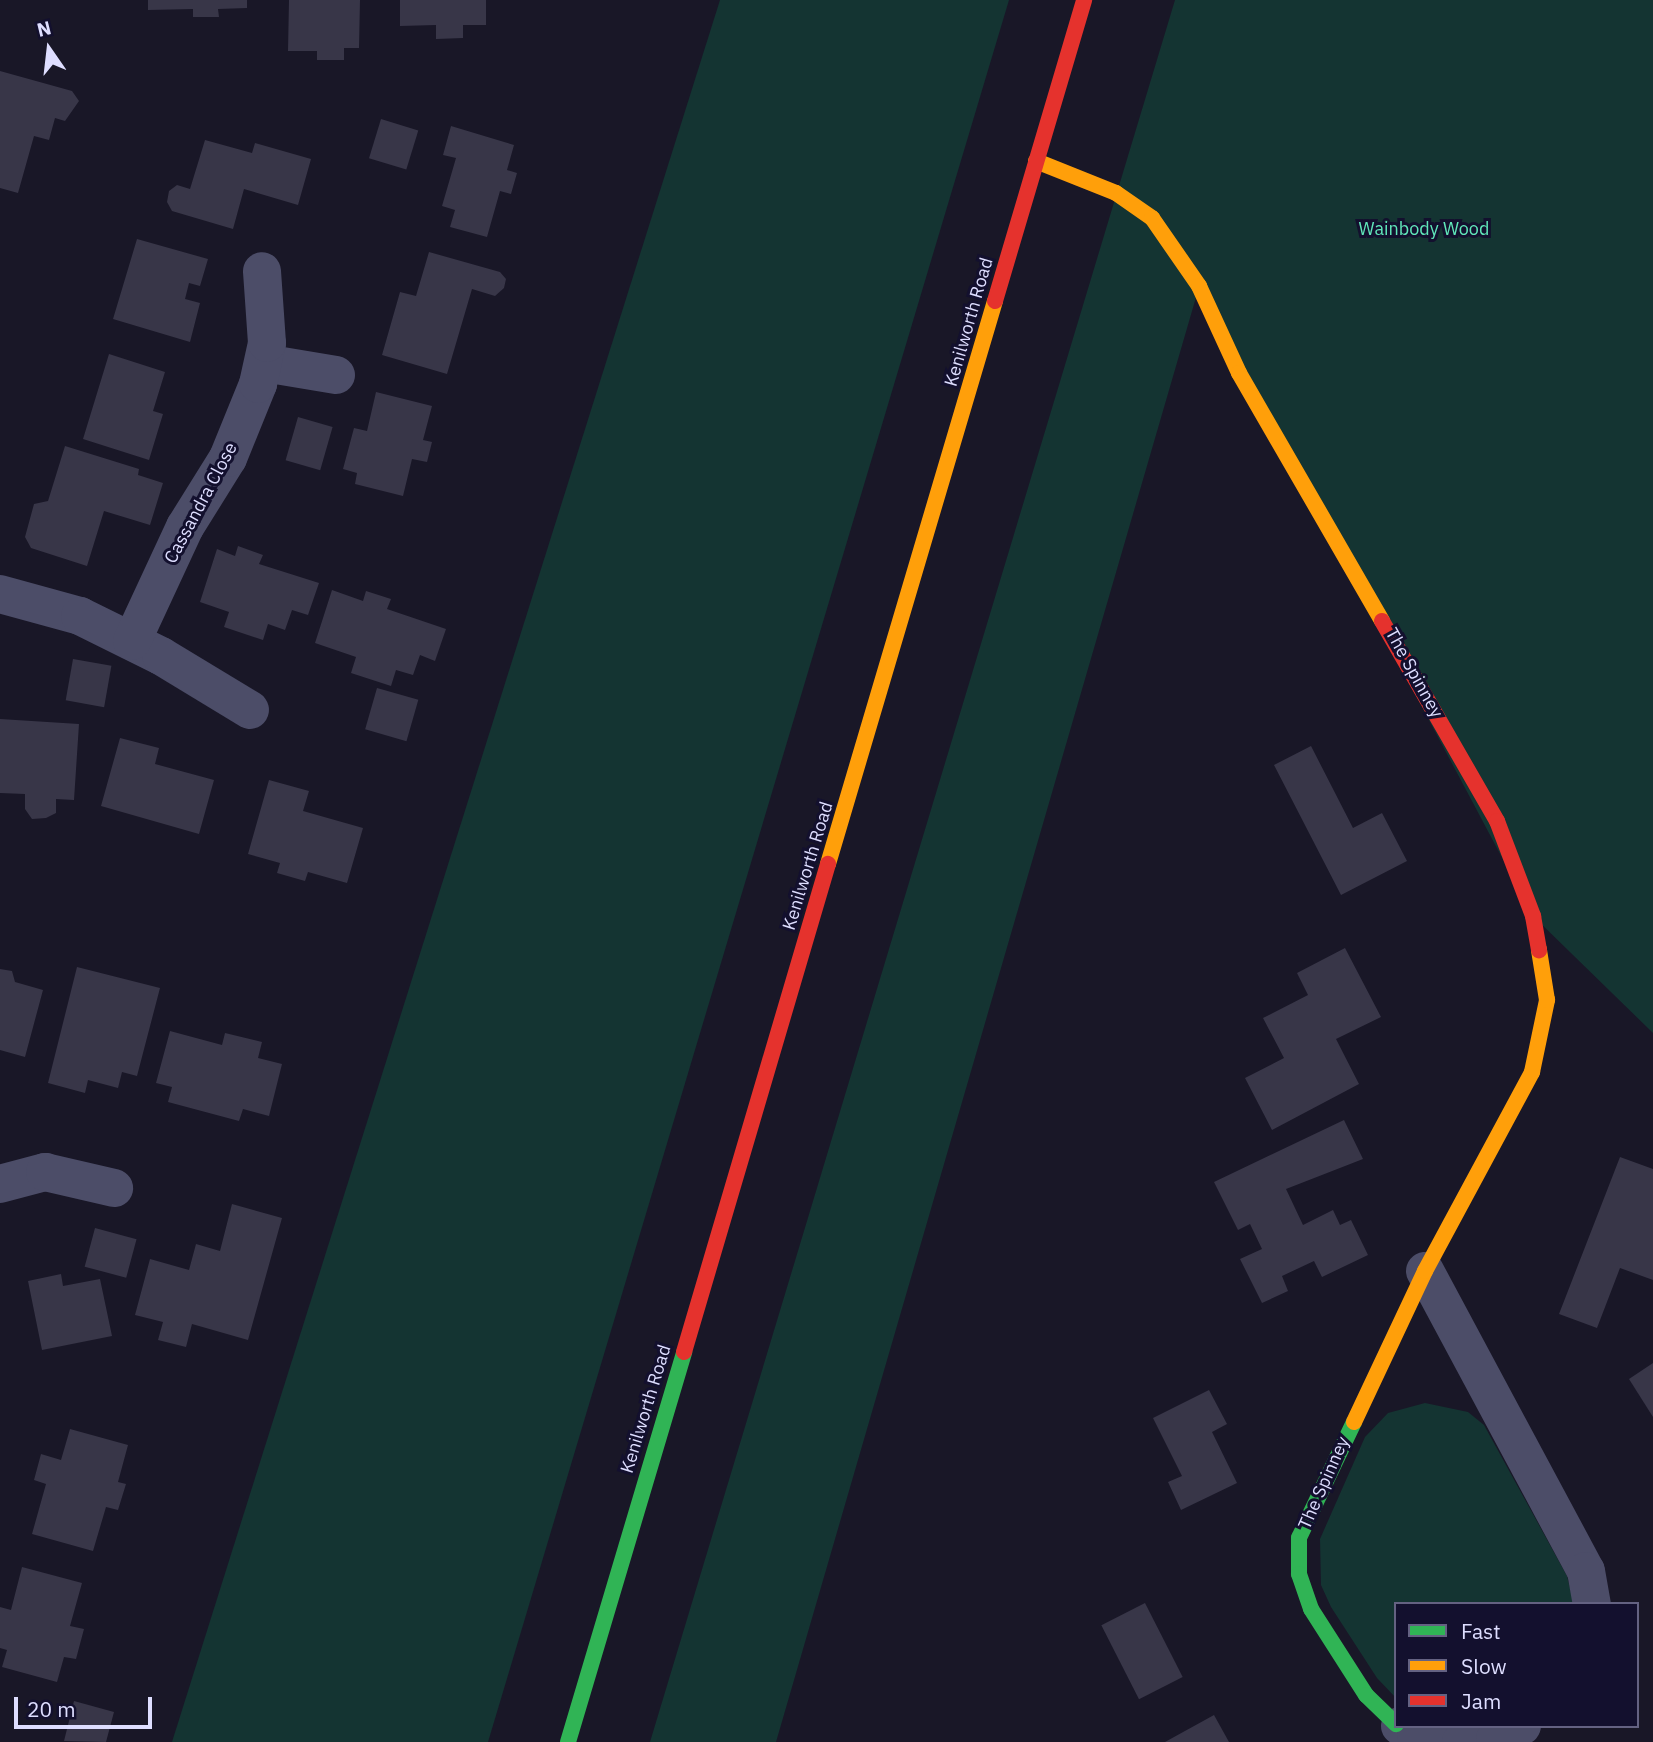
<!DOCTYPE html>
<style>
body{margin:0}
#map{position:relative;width:1653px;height:1742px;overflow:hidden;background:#191727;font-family:"IBM Plex Sans",sans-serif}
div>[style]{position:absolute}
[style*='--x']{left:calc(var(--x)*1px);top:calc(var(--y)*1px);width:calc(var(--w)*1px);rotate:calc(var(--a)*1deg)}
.green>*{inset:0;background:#143432}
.building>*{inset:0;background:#383648;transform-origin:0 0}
.street>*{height:38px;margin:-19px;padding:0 19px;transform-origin:19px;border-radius:19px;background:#4c4d68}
.fast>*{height:16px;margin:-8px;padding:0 8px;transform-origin:8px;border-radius:8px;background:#30b455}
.slow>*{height:16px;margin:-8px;padding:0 8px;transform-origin:8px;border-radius:8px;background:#ff9f0a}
.jam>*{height:16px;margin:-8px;padding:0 8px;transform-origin:8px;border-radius:8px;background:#e5322d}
span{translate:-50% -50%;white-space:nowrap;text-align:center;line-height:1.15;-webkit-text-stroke:6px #13102e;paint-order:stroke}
.park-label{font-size:18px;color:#60e8ba}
.street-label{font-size:18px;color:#dedeff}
.legend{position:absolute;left:1394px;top:1602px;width:245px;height:126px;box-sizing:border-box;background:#13102e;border:2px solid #646282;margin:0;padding:9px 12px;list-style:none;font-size:21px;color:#dedeff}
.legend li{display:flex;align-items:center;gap:14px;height:35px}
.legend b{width:35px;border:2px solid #646282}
.north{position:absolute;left:14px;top:14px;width:70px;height:70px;-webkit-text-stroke:5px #13102e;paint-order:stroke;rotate:346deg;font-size:19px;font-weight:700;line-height:28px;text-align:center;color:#dedeff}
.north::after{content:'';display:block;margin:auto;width:24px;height:32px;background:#dedeff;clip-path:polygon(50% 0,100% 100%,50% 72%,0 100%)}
.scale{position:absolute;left:14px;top:1697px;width:138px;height:32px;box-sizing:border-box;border:4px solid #dedeff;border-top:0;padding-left:9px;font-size:21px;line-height:24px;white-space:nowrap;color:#dedeff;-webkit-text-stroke:5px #13102e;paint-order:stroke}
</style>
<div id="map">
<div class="green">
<div style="clip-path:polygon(720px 0,1009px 0,488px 1742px,172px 1742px)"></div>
<div style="clip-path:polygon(1175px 0,1653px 0,1653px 1033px,1533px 916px,1199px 287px,776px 1742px,650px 1742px)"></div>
<div style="clip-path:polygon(1425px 1403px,1468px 1412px,1484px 1425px,1567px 1576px,1574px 1604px,1396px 1604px,1396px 1698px,1377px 1678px,1331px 1607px,1321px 1585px,1320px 1539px,1365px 1437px,1388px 1413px)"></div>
</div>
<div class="building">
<div style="clip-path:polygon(148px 0,247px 0,247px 8px,218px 9px,219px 17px,193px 17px,193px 9px,148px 10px)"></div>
<div style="clip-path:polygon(289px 0,360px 0,359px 48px,344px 48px,344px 60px,317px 60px,317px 51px,288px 51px)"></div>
<div style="clip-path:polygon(400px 0,486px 0,486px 25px,463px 25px,463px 38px,436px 39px,436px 25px,400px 26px)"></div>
<div style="clip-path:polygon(0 71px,72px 91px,79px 101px,65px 121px,55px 118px,49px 140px,34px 136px,18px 193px,0 188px)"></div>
<div style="left:381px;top:119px;width:39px;height:41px;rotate:17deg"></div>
<div style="clip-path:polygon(451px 126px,514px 145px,507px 170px,517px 173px,511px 194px,500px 191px,487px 237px,450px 227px,455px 210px,442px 206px,456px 158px,443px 155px)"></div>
<div style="clip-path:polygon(205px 140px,252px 153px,255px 143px,311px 159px,298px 205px,244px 189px,233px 229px,172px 211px,167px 202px,169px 191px,177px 185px,190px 189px)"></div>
<div style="clip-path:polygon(137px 239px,208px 259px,200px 286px,189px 283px,185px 299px,200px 303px,190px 342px,113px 319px)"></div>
<div style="clip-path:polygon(429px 252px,500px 272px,506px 279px,504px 288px,495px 296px,472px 289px,447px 374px,382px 355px,400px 292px,416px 296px)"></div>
<div style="clip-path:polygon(109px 354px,165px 372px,153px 411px,163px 414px,149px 460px,83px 439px)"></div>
<div style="clip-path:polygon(376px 392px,432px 406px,423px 440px,432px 442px,427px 462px,412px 459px,403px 496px,355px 484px,357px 473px,343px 469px,354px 428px,367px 431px)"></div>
<div style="left:298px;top:417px;width:36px;height:45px;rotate:16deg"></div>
<div style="clip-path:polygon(65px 446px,139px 469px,138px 475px,163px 483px,150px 525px,104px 511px,87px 566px,31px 548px,25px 537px,34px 504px,48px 501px)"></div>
<div style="clip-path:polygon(238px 546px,263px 555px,259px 564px,319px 583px,308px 615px,292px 610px,285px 630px,268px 624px,263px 640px,224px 627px,229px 612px,200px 602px,217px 549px,235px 556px)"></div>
<div style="clip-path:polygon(332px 590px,363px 601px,366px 591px,391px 599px,387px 609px,446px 629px,435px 661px,420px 655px,413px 675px,396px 670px,391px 686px,351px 673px,356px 657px,315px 643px)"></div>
<div style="left:73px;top:659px;width:39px;height:42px;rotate:10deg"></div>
<div style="left:377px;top:688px;width:43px;height:43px;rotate:16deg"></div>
<div style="clip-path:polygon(0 719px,79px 724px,74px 800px,56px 799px,56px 813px,46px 818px,32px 819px,25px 809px,25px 794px,0 793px)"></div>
<div style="clip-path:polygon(120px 738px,159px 748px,155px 764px,214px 780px,199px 834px,101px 806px)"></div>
<div style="clip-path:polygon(1311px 746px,1353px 828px,1382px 813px,1407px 861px,1341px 895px,1274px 765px)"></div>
<div style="clip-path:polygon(269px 780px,309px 791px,303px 811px,363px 828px,347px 883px,308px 872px,305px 881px,277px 873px,280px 863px,248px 854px)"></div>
<div style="clip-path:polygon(1345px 948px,1381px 1017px,1336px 1039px,1359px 1084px,1272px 1130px,1245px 1078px,1284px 1058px,1263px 1018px,1308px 995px,1297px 973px)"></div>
<div style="clip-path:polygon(77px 967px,160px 988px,137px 1076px,122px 1072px,118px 1088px,88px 1080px,85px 1093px,48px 1083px)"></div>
<div style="clip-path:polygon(0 969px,12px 971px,15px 982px,43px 990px,25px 1057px,0 1050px)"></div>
<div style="clip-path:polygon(170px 1031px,222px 1045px,225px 1033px,262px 1042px,258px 1058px,282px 1064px,269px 1116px,243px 1109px,239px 1121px,168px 1102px,172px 1087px,156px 1083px)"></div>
<div style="clip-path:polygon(1344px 1120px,1363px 1159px,1286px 1189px,1303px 1225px,1333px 1210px,1340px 1225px,1351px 1220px,1368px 1255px,1322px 1277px,1314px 1261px,1282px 1276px,1288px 1291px,1262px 1303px,1240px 1259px,1262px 1249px,1250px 1224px,1238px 1230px,1214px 1182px)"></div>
<div style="clip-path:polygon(1620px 1157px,1653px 1169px,1653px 1280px,1620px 1268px,1597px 1328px,1559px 1314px)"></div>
<div style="clip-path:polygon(232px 1204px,282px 1218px,248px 1340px,192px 1324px,186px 1347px,158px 1340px,163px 1322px,135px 1315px,150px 1259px,189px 1270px,196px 1244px,220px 1251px)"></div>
<div style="left:95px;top:1228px;width:43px;height:40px;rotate:15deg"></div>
<div style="clip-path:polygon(61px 1274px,63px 1286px,100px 1279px,112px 1336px,42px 1350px,28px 1281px)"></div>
<div style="clip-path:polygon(1653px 1363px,1653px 1417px,1629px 1379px)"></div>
<div style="clip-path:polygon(1209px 1390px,1227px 1424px,1212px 1432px,1237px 1483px,1181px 1510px,1168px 1482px,1182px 1476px,1153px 1418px)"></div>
<div style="clip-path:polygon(70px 1429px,128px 1445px,118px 1482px,126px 1484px,118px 1510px,106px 1507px,93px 1551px,32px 1534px,46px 1484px,34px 1480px,41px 1454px,61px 1460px)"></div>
<div style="clip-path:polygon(22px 1567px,82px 1583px,70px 1626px,84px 1629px,76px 1659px,64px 1657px,57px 1682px,2px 1667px,7px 1650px,0 1648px,0 1607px,11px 1610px)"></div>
<div style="left:1145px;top:1603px;width:83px;height:49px;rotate:63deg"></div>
<div style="clip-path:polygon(74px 1701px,114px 1712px,106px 1742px,64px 1741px)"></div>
<div style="clip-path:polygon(1214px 1715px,1229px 1742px,1165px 1742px)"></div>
</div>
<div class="street">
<div style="--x:264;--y:363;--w:73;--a:9.5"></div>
<div style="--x:0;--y:594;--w:83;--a:15.4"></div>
<div style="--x:80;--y:616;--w:90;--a:26.3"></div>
<div style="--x:161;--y:656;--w:104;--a:31.2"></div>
<div style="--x:132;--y:641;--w:126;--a:-65.1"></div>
<div style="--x:185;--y:527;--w:81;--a:-58.1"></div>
<div style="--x:228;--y:458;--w:80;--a:-67.9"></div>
<div style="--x:258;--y:384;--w:42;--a:-77.6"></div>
<div style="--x:267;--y:343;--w:72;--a:-94"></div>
<div style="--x:0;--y:1184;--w:47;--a:-14.9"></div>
<div style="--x:45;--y:1172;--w:71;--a:13.1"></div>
<div style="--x:1425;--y:1271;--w:340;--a:61.8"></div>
<div style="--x:1586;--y:1571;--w:34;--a:80"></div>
<div style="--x:1400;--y:1726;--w:18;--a:29"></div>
<div style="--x:1416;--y:1735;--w:33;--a:12"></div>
<div style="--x:1461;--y:1742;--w:34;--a:-5"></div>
<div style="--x:1495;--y:1739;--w:30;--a:-26"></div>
</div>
<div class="fast">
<div style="--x:1354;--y:1422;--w:128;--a:115.4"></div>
<div style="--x:1299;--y:1538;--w:36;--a:90"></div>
<div style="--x:1299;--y:1574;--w:37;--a:71"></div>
<div style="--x:1311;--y:1609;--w:102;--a:57.4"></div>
<div style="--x:1366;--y:1695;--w:42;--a:44"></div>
<div style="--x:568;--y:1742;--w:407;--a:-73.4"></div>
</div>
<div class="slow">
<div style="--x:1036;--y:161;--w:86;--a:21.8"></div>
<div style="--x:1116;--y:193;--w:44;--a:34.8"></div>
<div style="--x:1152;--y:218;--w:83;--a:55.3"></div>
<div style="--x:1199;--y:286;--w:96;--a:65.3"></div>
<div style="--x:1239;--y:373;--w:286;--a:60"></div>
<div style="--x:828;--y:864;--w:587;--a:-73.48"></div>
<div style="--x:1354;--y:1422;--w:167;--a:-64.8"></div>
<div style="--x:1425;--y:1271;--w:226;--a:-61.7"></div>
<div style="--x:1532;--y:1072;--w:74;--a:-78.2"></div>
<div style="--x:1547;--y:1000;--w:51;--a:-99.1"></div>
</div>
<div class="jam">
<div style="--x:995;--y:301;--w:314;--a:-73.5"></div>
<div style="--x:1382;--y:621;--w:231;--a:60.1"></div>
<div style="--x:1497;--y:821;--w:102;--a:69.2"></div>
<div style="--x:1533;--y:916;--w:35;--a:80"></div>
<div style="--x:684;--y:1352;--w:509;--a:-73.56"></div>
</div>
<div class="park-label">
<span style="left:1424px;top:229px">Wainbody Wood</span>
</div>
<div class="street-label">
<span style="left:969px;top:322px;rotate:-74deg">Kenilworth Road</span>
<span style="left:201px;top:503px;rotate:-62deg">Cassandra Close</span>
<span style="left:1414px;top:673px;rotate:61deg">The Spinney</span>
<span style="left:808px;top:866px;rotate:-73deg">Kenilworth Road</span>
<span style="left:646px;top:1409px;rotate:-73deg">Kenilworth Road</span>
<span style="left:1324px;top:1483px;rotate:-66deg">The Spinney</span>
</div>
<ul class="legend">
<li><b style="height:9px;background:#30b455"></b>Fast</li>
<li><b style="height:9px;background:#ff9f0a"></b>Slow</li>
<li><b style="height:9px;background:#e5322d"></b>Jam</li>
</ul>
<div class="north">N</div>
<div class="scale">20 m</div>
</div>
